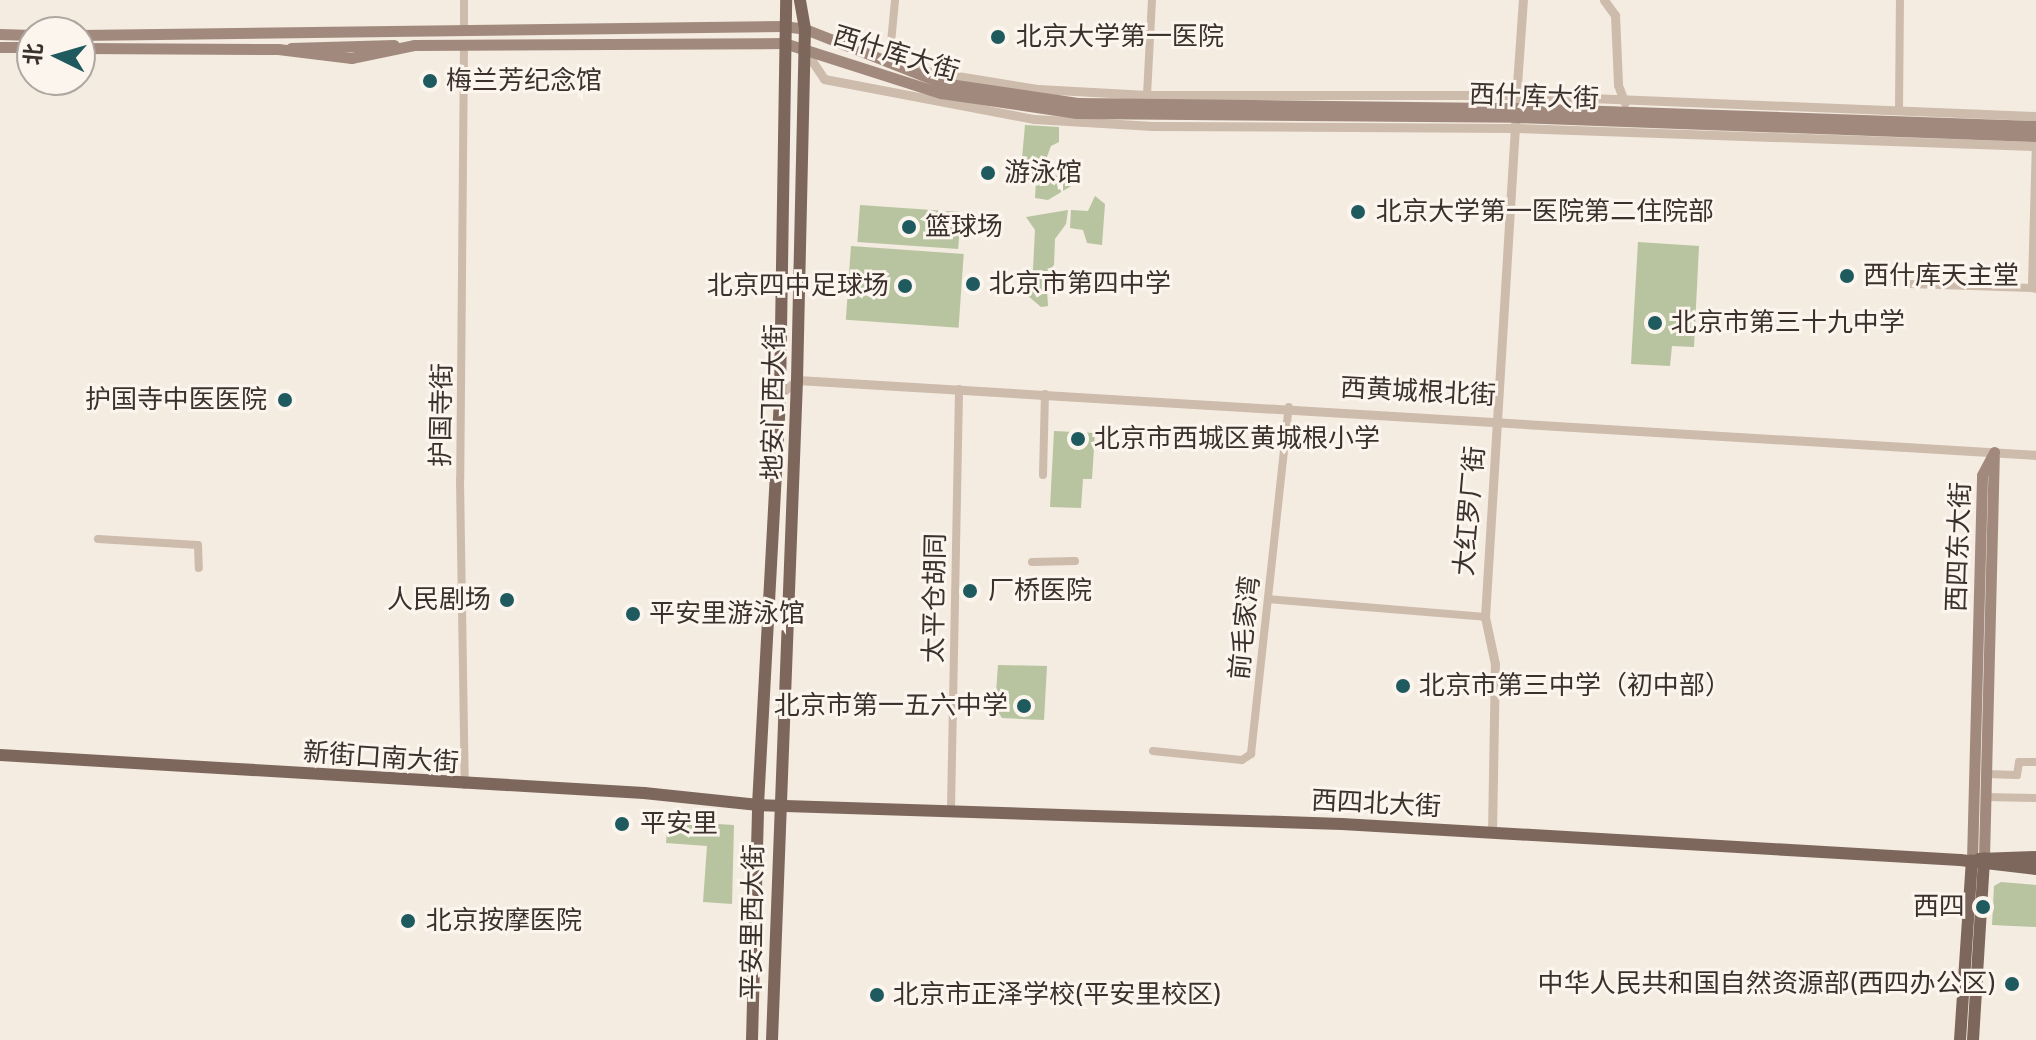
<!DOCTYPE html>
<meta charset="utf-8">
<style>
body{margin:0}
#map{position:relative;width:2036px;height:1040px;overflow:hidden;background:#f4ebe1;font-family:Cabin,"Noto Sans SC",sans-serif}
div>[style]{position:absolute}
[style*='--x']{left:calc(var(--x)*1px);top:calc(var(--y)*1px);width:calc(var(--w)*1px);rotate:calc(var(--a)*1deg)}
.green>*{inset:0;background:#b8c4a0;transform-origin:0 0}
.minor>*{height:8px;margin:-4px;padding:0 4px;transform-origin:4px;border-radius:4px;background:#cdbbac}
.tertiary>*{height:9px;margin:-4.5px;padding:0 4.5px;transform-origin:4.5px;border-radius:4.5px;background:#cdbbac}
.secondary>*{height:11px;margin:-5.5px;padding:0 5.5px;transform-origin:5.5px;border-radius:5.5px;background:#a18a7d}
.primary>*{height:12px;margin:-6px;padding:0 6px;transform-origin:6px;border-radius:6px;background:#7d675c}
.dots>*{width:22px;height:22px;translate:-50% -50%;box-sizing:border-box;border:4px solid #fbf5ee;border-radius:50%}
span{translate:-50% -50%;white-space:nowrap;text-align:center;line-height:1.15;-webkit-text-stroke:6px #fbf5ee;paint-order:stroke}
.poi-label{font-size:26px;color:#3b302b}
.left{translate:0 -50%;text-align:left}
.right{translate:-100% -50%;text-align:right}
.street-label{font-size:26px;color:#3b302b}
.north{position:absolute;left:16px;top:16px;width:80px;height:80px;box-sizing:border-box;background:#fbf5ee;border:2px solid #aea6a0;border-radius:50%;rotate:275deg;font-size:22px;font-weight:700;line-height:32px;text-align:center;color:#3b302b}
.north::after{content:'';display:block;margin:auto;width:28px;height:36px;background:#1f5a5e;clip-path:polygon(50% 0,100% 100%,50% 72%,0 100%)}
</style>
<div id="map">
<div class="green">
<div style="clip-path:polygon(1025px 125px,1059px 127px,1059px 142px,1051px 146px,1045px 162px,1053px 176px,1074px 174px,1073px 185px,1048px 200px,1035px 198px,1036px 181px,1020px 180px)"></div>
<div style="clip-path:polygon(1095px 196px,1105px 204px,1102px 245px,1087px 243px,1083px 230px,1070px 228px,1071px 210px,1088px 211px)"></div>
<div style="left:860px;top:205px;width:101px;height:37px;rotate:4deg"></div>
<div style="clip-path:polygon(1068px 210px,1066px 224px,1055px 239px,1054px 265px,1046px 274px,1048px 306px,1041px 307px,1027px 295px,1032px 289px,1035px 230px,1026px 217px)"></div>
<div style="clip-path:polygon(1638px 242px,1699px 246px,1694px 347px,1672px 346px,1670px 366px,1631px 364px)"></div>
<div style="left:851px;top:246px;width:113px;height:74px;rotate:4deg"></div>
<div style="clip-path:polygon(1054px 431px,1095px 433px,1092px 479px,1083px 479px,1081px 508px,1050px 507px)"></div>
<div style="clip-path:polygon(998px 665px,1047px 666px,1044px 720px,1002px 718px,995px 707px)"></div>
<div style="clip-path:polygon(668px 821px,734px 825px,732px 904px,703px 902px,707px 846px,666px 843px)"></div>
<div style="clip-path:polygon(2001px 882px,2036px 885px,2036px 927px,1992px 925px,1994px 886px)"></div>
</div>
<div class="minor">
<div style="--x:464;--y:32;--w:32;--a:-90"></div>
<div style="--x:464;--y:45;--w:435;--a:90.5"></div>
<div style="--x:460;--y:480;--w:305;--a:89.1"></div>
<div style="--x:889;--y:64;--w:64;--a:-84.6"></div>
<div style="--x:1147;--y:95;--w:95;--a:-87"></div>
<div style="--x:1899;--y:109;--w:109;--a:-89.5"></div>
<div style="--x:2036;--y:141;--w:147;--a:91.6"></div>
<div style="--x:2032;--y:288;--w:4;--a:14"></div>
<div style="--x:1910;--y:284;--w:122;--a:1.9"></div>
<div style="--x:1043;--y:475;--w:81;--a:-88.6"></div>
<div style="--x:98;--y:539;--w:100;--a:3.4"></div>
<div style="--x:198;--y:545;--w:23;--a:88"></div>
<div style="--x:1032;--y:562;--w:43;--a:-1.3"></div>
<div style="--x:1268;--y:599;--w:218;--a:4.7"></div>
<div style="--x:1153;--y:751;--w:89;--a:5.8"></div>
<div style="--x:1242;--y:760;--w:11;--a:-34"></div>
<div style="--x:1251;--y:754;--w:349;--a:-83.8"></div>
<div style="--x:1986;--y:774;--w:31;--a:2"></div>
<div style="--x:2017;--y:775;--w:13;--a:-81"></div>
<div style="--x:2019;--y:762;--w:17;--a:0"></div>
<div style="--x:1985;--y:797;--w:51;--a:1.1"></div>
<div style="--x:951;--y:808;--w:419;--a:-88.9"></div>
</div>
<div class="tertiary">
<div style="--x:1604;--y:0;--w:19;--a:54"></div>
<div style="--x:1615;--y:15;--w:70;--a:87.5"></div>
<div style="--x:1618;--y:85;--w:19;--a:69"></div>
<div style="--x:806;--y:52;--w:32;--a:56"></div>
<div style="--x:824;--y:79;--w:214;--a:10.8"></div>
<div style="--x:1034;--y:119;--w:119;--a:3.4"></div>
<div style="--x:1153;--y:126;--w:362;--a:0.3"></div>
<div style="--x:1515;--y:128;--w:521;--a:1.98"></div>
<div style="--x:914;--y:69;--w:126;--a:9.2"></div>
<div style="--x:1038;--y:89;--w:109;--a:3.2"></div>
<div style="--x:1147;--y:95;--w:370;--a:0"></div>
<div style="--x:1517;--y:95;--w:519;--a:2.32"></div>
<div style="--x:1516;--y:99;--w:99;--a:-86"></div>
<div style="--x:780;--y:394;--w:22;--a:-39"></div>
<div style="--x:797;--y:380;--w:1241;--a:3.46"></div>
<div style="--x:1492;--y:833;--w:169;--a:-89"></div>
<div style="--x:1495;--y:664;--w:48;--a:-102"></div>
<div style="--x:1485;--y:617;--w:496;--a:-86.5"></div>
</div>
<div class="secondary">
<div style="--x:0;--y:34;--w:32;--a:2"></div>
<div style="--x:80;--y:35;--w:704;--a:-0.73"></div>
<div style="--x:784;--y:26;--w:21;--a:8"></div>
<div style="--x:805;--y:29;--w:147;--a:21.5"></div>
<div style="--x:942;--y:83;--w:137;--a:8.4"></div>
<div style="--x:1078;--y:103;--w:438;--a:0.7"></div>
<div style="--x:1516;--y:108;--w:520;--a:1.98"></div>
<div style="--x:0;--y:47;--w:32;--a:0"></div>
<div style="--x:80;--y:48;--w:198;--a:0.3"></div>
<div style="--x:278;--y:49;--w:74;--a:7"></div>
<div style="--x:351;--y:58;--w:64;--a:-11.7"></div>
<div style="--x:414;--y:45;--w:370;--a:-0.3"></div>
<div style="--x:784;--y:43;--w:165;--a:17.7"></div>
<div style="--x:941;--y:93;--w:137;--a:8.4"></div>
<div style="--x:1077;--y:113;--w:438;--a:0.5"></div>
<div style="--x:1515;--y:117;--w:521;--a:2.09"></div>
<div style="--x:291;--y:48;--w:103;--a:-1.7"></div>
<div style="--x:1984;--y:858;--w:401;--a:-88.6"></div>
<div style="--x:1972;--y:860;--w:385;--a:-88.5"></div>
<div style="--x:1982;--y:475;--w:26;--a:-62"></div>
</div>
<div class="primary">
<div style="--x:0;--y:755;--w:645;--a:3.38"></div>
<div style="--x:644;--y:793;--w:115;--a:6"></div>
<div style="--x:758;--y:805;--w:584;--a:1.86"></div>
<div style="--x:1342;--y:824;--w:619;--a:3.33"></div>
<div style="--x:1960;--y:860;--w:77;--a:6.8"></div>
<div style="--x:1979;--y:859;--w:57;--a:-2"></div>
<div style="--x:752;--y:1040;--w:235;--a:-88.5"></div>
<div style="--x:758;--y:805;--w:412;--a:-86.9"></div>
<div style="--x:780;--y:394;--w:394;--a:-89.1"></div>
<div style="--x:772;--y:1040;--w:660;--a:-87.83"></div>
<div style="--x:797;--y:380;--w:351;--a:-88.7"></div>
<div style="--x:805;--y:29;--w:29;--a:-100"></div>
<div style="--x:1960;--y:1040;--w:180;--a:-86.2"></div>
<div style="--x:1973;--y:1040;--w:182;--a:-86.5"></div>
</div>
<div class="dots">
<div style="left:998px;top:37px;background:#1f5a5e"></div>
<div style="left:430px;top:81px;background:#1f5a5e"></div>
<div style="left:988px;top:173px;background:#1f5a5e"></div>
<div style="left:1358px;top:212px;background:#1f5a5e"></div>
<div style="left:909px;top:227px;background:#1f5a5e"></div>
<div style="left:1847px;top:276px;background:#1f5a5e"></div>
<div style="left:973px;top:284px;background:#1f5a5e"></div>
<div style="left:905px;top:286px;background:#1f5a5e"></div>
<div style="left:1655px;top:323px;background:#1f5a5e"></div>
<div style="left:285px;top:400px;background:#1f5a5e"></div>
<div style="left:1078px;top:439px;background:#1f5a5e"></div>
<div style="left:970px;top:591px;background:#1f5a5e"></div>
<div style="left:507px;top:600px;background:#1f5a5e"></div>
<div style="left:633px;top:614px;background:#1f5a5e"></div>
<div style="left:1403px;top:686px;background:#1f5a5e"></div>
<div style="left:1024px;top:706px;background:#1f5a5e"></div>
<div style="left:622px;top:824px;background:#1f5a5e"></div>
<div style="left:1983px;top:907px;background:#1f5a5e"></div>
<div style="left:408px;top:921px;background:#1f5a5e"></div>
<div style="left:2012px;top:984px;background:#1f5a5e"></div>
<div style="left:877px;top:995px;background:#1f5a5e"></div>
</div>
<div class="poi-label">
<span class="left" style="left:1016px;top:37px">北京大学第一医院</span>
<span class="left" style="left:446px;top:81px">梅兰芳纪念馆</span>
<span class="left" style="left:1004px;top:173px">游泳馆</span>
<span class="left" style="left:1376px;top:212px">北京大学第一医院第二住院部</span>
<span class="left" style="left:925px;top:227px">篮球场</span>
<span class="left" style="left:1863px;top:276px">西什库天主堂</span>
<span class="left" style="left:989px;top:284px">北京市第四中学</span>
<span class="right" style="left:889px;top:286px">北京四中足球场</span>
<span class="left" style="left:1671px;top:323px">北京市第三十九中学</span>
<span class="right" style="left:267px;top:400px">护国寺中医医院</span>
<span class="left" style="left:1094px;top:439px">北京市西城区黄城根小学</span>
<span class="left" style="left:988px;top:591px">厂桥医院</span>
<span class="right" style="left:491px;top:600px">人民剧场</span>
<span class="left" style="left:649px;top:614px">平安里游泳馆</span>
<span class="left" style="left:1419px;top:686px">北京市第三中学（初中部）</span>
<span class="right" style="left:1008px;top:706px">北京市第一五六中学</span>
<span class="left" style="left:640px;top:824px">平安里</span>
<span class="right" style="left:1965px;top:907px">西四</span>
<span class="left" style="left:426px;top:921px">北京按摩医院</span>
<span class="right" style="left:1996px;top:984px">中华人民共和国自然资源部(西四办公区)</span>
<span class="left" style="left:893px;top:995px">北京市正泽学校(平安里校区)</span>
</div>
<div class="street-label">
<span style="left:896px;top:54px;rotate:17deg">西什库大街</span>
<span style="left:1534px;top:97px;rotate:2deg">西什库大街</span>
<span style="left:1418px;top:392px;rotate:3deg">西黄城根北街</span>
<span style="left:774px;top:402px;rotate:-89deg">地安门西大街</span>
<span style="left:442px;top:415px;rotate:-89deg">护国寺街</span>
<span style="left:1470px;top:511px;rotate:-85deg">大红罗厂街</span>
<span style="left:1959px;top:547px;rotate:-88deg">西四东大街</span>
<span style="left:935px;top:598px;rotate:-89deg">太平仓胡同</span>
<span style="left:1245px;top:628px;rotate:-84deg">前毛家湾</span>
<span style="left:381px;top:758px;rotate:4deg">新街口南大街</span>
<span style="left:1376px;top:804px;rotate:3deg">西四北大街</span>
<span style="left:753px;top:922px;rotate:-89deg">平安里西大街</span>
</div>
<div class="north">北</div>
</div>
